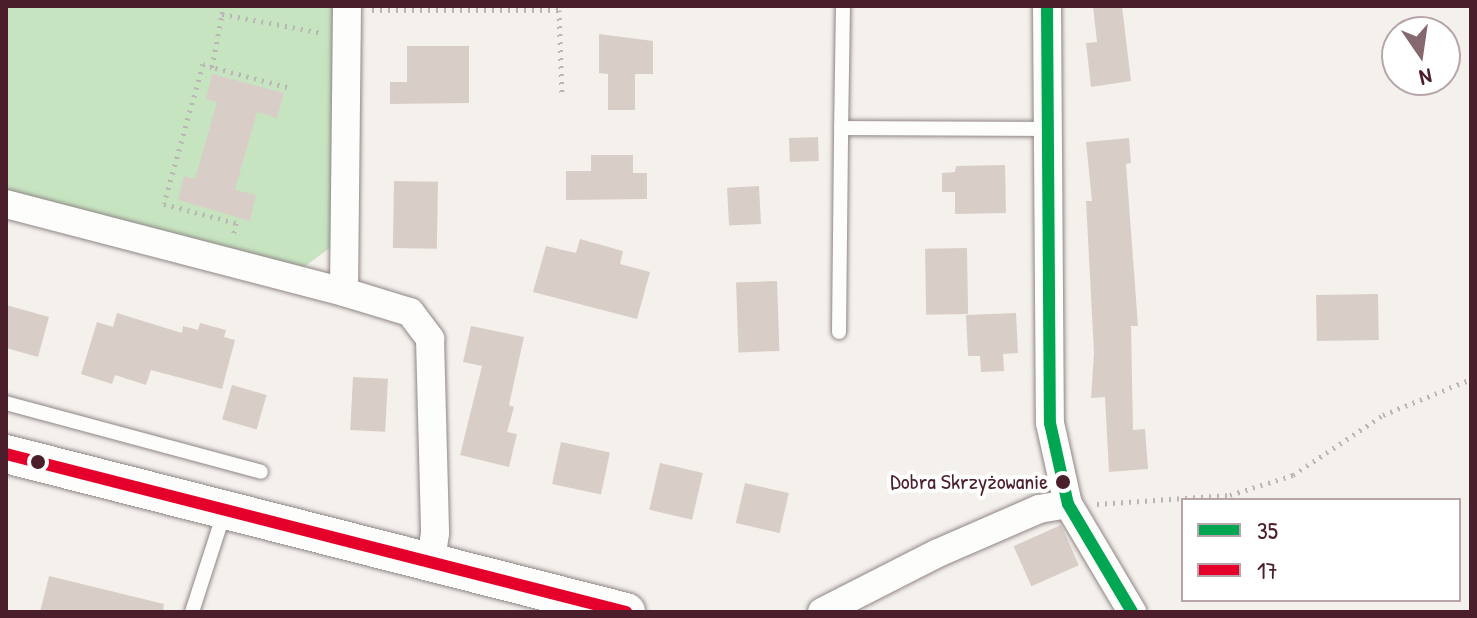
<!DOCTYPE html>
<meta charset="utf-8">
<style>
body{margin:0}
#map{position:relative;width:1477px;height:618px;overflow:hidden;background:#f4f0ec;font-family:"Patrick Hand",sans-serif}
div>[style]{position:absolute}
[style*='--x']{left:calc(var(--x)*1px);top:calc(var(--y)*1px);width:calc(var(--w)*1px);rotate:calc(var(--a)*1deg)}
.green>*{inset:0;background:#c7e4c1}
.building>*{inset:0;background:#d9cec7;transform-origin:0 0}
.path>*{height:5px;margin-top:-2.5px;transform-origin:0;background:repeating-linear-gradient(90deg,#bbb5b6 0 2px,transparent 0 8px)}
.roads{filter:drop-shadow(0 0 2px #8f8585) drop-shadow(0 0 2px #8f8585)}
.service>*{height:14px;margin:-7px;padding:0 7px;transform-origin:7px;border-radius:7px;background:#fdfdfc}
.minor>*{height:28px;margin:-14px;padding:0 14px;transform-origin:14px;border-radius:14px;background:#fdfdfc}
.secondary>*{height:38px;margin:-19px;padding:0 19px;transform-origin:19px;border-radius:19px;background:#fdfdfc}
.bus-1>*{height:12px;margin:-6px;padding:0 6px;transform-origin:6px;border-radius:6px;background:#00a651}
.bus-2>*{height:12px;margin:-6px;padding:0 6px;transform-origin:6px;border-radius:6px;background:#e4002b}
.dots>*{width:22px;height:22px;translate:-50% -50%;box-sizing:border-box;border:4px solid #fff;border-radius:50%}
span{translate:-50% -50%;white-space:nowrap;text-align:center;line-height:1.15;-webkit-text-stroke:8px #fff;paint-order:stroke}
.bus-label{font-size:22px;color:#4a1f2b}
.right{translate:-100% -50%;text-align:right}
.frame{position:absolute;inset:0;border:8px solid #4a1f2b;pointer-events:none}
.legend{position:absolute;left:1181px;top:498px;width:280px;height:104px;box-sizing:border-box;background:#fff;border:2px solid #b7a5aa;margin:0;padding:10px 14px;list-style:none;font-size:24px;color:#4a1f2b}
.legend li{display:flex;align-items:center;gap:16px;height:40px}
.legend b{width:40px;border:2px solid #b7a5aa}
.north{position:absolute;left:1381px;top:16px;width:80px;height:80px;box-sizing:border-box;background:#fff;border:2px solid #b7a5aa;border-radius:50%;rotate:167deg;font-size:22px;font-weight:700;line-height:32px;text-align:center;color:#4a1f2b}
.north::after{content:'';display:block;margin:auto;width:28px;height:36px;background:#86686f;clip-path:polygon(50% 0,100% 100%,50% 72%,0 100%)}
</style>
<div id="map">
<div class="green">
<div style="clip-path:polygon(6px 6px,334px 6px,335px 244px,300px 270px,6px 190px)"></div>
</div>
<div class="building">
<div style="clip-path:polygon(1093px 6px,1122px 6px,1131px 81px,1091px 87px,1086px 43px,1097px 42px)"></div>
<div style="clip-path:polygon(599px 34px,653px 41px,653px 74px,635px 74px,635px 110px,608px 110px,608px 74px,599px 73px)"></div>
<div style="clip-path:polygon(407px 46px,469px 46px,469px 103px,390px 104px,390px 82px,407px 82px)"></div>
<div style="clip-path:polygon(212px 74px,284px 93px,277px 118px,257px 112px,235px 190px,256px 195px,250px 221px,178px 200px,184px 176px,195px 179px,217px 102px,206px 99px)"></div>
<div style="left:818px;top:137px;width:24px;height:29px;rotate:88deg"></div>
<div style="clip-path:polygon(1129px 138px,1131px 163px,1126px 164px,1138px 326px,1131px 326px,1133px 430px,1145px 429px,1148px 469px,1109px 472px,1105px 397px,1091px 398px,1094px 353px,1086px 201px,1092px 201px,1086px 142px)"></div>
<div style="clip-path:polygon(591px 155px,633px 155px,633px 173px,647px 173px,647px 199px,566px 200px,566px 171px,591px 171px)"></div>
<div style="clip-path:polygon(1005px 165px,1006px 213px,955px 214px,955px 192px,942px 192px,942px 173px,955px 172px,956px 166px)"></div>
<div style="left:394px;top:181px;width:44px;height:67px;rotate:1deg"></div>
<div style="left:759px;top:186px;width:38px;height:32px;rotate:87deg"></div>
<div style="clip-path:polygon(580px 239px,623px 251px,620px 264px,650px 272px,637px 319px,533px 292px,546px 246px,576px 253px)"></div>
<div style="left:967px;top:248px;width:66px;height:42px;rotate:89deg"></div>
<div style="left:777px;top:281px;width:70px;height:41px;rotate:88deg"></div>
<div style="left:1378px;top:294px;width:46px;height:62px;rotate:89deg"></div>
<div style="clip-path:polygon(6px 305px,49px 317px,38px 357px,6px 348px)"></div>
<div style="clip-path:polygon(117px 313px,182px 333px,183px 326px,198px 330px,200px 323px,226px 330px,224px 337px,235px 340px,222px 389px,151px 370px,146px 385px,115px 375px,112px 384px,81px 374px,97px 322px,113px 327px)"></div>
<div style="clip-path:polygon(1016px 313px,1018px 353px,1003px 354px,1004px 371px,981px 372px,980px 356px,968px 356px,966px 315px)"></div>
<div style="clip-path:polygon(471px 326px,524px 337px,509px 405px,514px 407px,507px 432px,517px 434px,509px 467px,460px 455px,482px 366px,463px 362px)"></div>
<div style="left:353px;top:377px;width:35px;height:53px;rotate:3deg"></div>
<div style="left:232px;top:385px;width:36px;height:36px;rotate:16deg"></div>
<div style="left:561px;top:442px;width:50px;height:43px;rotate:12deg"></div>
<div style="left:660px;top:463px;width:44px;height:48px;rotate:13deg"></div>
<div style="left:745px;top:483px;width:45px;height:41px;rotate:13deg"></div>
<div style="left:1061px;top:525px;width:44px;height:52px;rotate:66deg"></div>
<div style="clip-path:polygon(49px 576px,164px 604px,163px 612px,40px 612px)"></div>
</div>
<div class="path">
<div style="--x:372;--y:10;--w:187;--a:0"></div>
<div style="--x:559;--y:10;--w:85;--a:88"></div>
<div style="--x:222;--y:14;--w:8;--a:-76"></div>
<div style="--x:212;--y:67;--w:9;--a:-162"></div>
<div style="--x:203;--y:64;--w:145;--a:105.6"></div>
<div style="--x:164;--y:204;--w:74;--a:14.8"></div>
<div style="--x:236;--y:223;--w:13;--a:103"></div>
<div style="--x:287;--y:87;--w:78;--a:-165.1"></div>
<div style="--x:212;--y:67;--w:54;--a:-79.3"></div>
<div style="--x:222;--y:14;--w:103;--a:10.7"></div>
<div style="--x:1097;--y:504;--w:133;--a:-3.9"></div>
<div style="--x:1230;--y:495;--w:66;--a:-17.6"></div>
<div style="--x:1293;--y:475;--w:108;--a:-33.7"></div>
<div style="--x:1383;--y:415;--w:95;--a:-22.2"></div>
</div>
<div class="roads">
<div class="service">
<div style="--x:843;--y:6;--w:122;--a:90.9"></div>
<div style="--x:841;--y:128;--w:206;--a:0.3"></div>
<div style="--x:839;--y:332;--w:204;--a:-89.4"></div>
<div style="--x:6;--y:403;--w:264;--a:15.1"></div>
<div style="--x:192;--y:612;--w:104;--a:-72.1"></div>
</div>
<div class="minor">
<div style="--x:347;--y:6;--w:286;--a:90.6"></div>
<div style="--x:344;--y:292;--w:69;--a:16.9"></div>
<div style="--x:410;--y:312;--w:34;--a:53"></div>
<div style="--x:430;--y:339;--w:194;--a:88.5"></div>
<div style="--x:435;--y:533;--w:29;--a:98"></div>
<div style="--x:1047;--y:6;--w:417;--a:89.6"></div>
<div style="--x:1050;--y:423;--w:83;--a:77.5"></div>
<div style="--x:1068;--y:504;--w:126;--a:59.3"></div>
<div style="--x:6;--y:204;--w:349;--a:14.6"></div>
<div style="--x:822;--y:612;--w:130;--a:-27"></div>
<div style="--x:938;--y:553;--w:110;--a:-23.5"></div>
<div style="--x:1039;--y:509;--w:29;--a:-10"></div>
</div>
<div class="secondary">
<div style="--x:6;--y:454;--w:640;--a:14.3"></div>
</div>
</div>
<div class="bus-1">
<div style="--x:1047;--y:6;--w:417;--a:89.6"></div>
<div style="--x:1050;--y:423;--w:83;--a:77.5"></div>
<div style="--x:1068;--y:504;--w:126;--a:59.3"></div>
</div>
<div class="bus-2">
<div style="--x:6;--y:454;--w:640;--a:14.3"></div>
</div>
<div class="dots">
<div style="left:38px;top:462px;background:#4a1f2b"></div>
<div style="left:1063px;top:482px;background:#4a1f2b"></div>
</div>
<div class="bus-label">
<span class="right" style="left:1048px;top:482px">Dobra Skrzyżowanie</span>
</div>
<div class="frame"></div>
<ul class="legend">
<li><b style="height:10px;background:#00a651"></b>35</li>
<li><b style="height:10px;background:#e4002b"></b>17</li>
</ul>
<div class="north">N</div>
</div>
